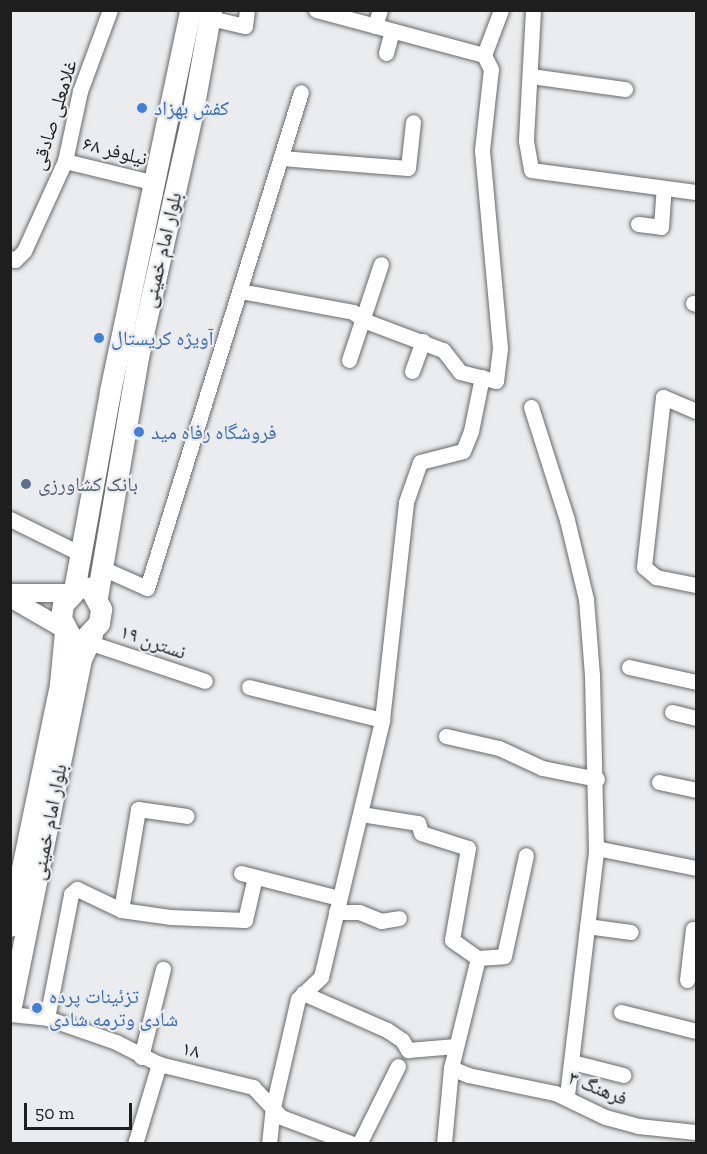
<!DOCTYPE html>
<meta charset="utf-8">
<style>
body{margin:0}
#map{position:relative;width:707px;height:1154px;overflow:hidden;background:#ebeced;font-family:"Zilla Slab","Noto Naskh Arabic",serif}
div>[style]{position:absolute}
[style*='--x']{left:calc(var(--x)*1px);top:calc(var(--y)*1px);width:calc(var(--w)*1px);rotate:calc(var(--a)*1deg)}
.roads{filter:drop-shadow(0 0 2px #69696a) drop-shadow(0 0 2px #69696a)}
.minor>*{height:15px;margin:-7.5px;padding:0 7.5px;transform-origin:7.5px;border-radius:7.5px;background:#fff}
.tertiary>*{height:18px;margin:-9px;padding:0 9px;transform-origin:9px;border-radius:9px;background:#fff}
.secondary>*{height:21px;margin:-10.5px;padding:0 10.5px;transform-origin:10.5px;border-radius:10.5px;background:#fff}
.dots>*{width:16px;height:16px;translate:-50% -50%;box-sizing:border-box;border:3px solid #ebeced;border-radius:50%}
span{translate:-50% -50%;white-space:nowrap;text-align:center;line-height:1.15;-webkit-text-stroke:4.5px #ebeced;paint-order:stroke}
.shop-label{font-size:20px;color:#366cbe}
.left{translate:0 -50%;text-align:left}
.street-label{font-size:20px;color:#1e1e1e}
.service-label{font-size:20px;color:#4e5e75}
.frame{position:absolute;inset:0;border:12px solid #1e1e1e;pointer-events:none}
.scale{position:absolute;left:24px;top:1103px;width:108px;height:27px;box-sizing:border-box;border:3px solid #1e1e1e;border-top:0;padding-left:8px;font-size:18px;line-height:21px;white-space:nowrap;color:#1e1e1e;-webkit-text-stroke:4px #ebeced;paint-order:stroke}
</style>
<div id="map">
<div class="roads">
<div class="minor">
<div style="--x:533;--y:10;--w:131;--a:93.1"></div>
<div style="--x:526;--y:141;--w:29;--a:80"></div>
<div style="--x:531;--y:170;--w:166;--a:7.6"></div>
<div style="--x:210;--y:18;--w:36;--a:13"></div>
<div style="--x:245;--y:26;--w:16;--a:-83"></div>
<div style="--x:375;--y:26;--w:17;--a:-73"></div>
<div style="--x:386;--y:53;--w:23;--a:-75"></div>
<div style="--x:484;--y:55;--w:48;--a:-69.3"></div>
<div style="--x:531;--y:76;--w:95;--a:7.9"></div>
<div style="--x:281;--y:158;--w:127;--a:4.5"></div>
<div style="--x:408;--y:168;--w:46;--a:-83.8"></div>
<div style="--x:65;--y:161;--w:93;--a:13.7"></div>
<div style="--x:638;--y:224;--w:23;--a:7"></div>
<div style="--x:661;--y:227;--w:39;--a:-86"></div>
<div style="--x:10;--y:258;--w:5;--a:22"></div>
<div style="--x:15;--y:260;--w:13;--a:-45"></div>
<div style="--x:24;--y:251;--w:99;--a:-65.5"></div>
<div style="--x:65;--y:161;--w:72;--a:-77.9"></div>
<div style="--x:80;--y:91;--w:86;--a:-69.7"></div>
<div style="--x:240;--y:291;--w:115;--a:10.5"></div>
<div style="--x:353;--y:312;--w:13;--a:39"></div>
<div style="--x:363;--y:320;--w:85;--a:20.6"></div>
<div style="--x:443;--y:350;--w:28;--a:52"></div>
<div style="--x:460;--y:372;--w:37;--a:14"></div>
<div style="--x:496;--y:381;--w:33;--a:-83"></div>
<div style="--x:500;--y:348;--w:199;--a:-95.2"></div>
<div style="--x:482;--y:150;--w:81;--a:-83.7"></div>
<div style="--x:491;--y:69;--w:16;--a:-117"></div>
<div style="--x:484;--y:55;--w:174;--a:-165"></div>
<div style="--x:693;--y:303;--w:3;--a:18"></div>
<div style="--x:349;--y:360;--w:101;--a:-71.6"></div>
<div style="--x:412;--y:371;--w:32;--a:-70"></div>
<div style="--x:531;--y:407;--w:119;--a:72.3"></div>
<div style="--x:567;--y:520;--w:81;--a:76.5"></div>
<div style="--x:586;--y:599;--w:76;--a:85.5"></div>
<div style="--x:592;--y:675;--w:177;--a:88.7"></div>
<div style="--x:596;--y:852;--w:247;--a:96.8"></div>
<div style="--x:696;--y:411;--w:36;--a:-157"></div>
<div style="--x:663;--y:397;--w:171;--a:96.4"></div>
<div style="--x:644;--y:567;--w:16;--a:40"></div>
<div style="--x:656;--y:577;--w:41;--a:11.3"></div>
<div style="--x:10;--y:519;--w:77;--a:26.2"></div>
<div style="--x:102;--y:568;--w:49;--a:24"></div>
<div style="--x:147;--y:588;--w:519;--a:-72.75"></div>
<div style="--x:88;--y:642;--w:123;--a:18.4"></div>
<div style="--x:629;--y:667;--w:69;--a:12.6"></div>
<div style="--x:249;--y:687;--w:137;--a:13.9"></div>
<div style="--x:672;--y:712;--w:25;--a:14"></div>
<div style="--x:446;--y:736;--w:54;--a:12.8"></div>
<div style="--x:499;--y:748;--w:47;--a:24.9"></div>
<div style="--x:542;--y:768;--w:56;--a:11.3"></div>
<div style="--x:659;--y:782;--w:38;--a:12"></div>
<div style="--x:361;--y:814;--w:58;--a:9"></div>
<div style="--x:418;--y:823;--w:10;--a:73"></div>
<div style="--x:421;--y:833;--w:49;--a:17.7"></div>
<div style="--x:468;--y:848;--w:93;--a:99.9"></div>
<div style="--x:452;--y:940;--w:32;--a:35"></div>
<div style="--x:478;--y:958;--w:113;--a:103.8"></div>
<div style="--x:451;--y:1068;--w:76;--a:95.3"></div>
<div style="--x:596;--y:848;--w:102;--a:11.3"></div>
<div style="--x:241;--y:873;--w:101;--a:14.3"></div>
<div style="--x:121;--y:910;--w:102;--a:-80.4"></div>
<div style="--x:138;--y:809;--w:49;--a:8.1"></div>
<div style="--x:336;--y:912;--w:23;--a:0"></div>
<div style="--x:359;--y:912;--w:24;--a:22"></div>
<div style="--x:381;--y:921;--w:18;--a:-9"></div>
<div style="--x:587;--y:926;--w:44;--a:7.8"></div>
<div style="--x:478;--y:958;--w:26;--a:-4"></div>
<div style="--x:504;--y:956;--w:103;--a:-77.7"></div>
<div style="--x:687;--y:980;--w:51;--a:-83.3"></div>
<div style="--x:693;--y:929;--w:3;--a:18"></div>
<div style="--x:303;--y:993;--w:92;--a:23.8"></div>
<div style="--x:387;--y:1030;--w:18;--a:34"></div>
<div style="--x:402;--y:1040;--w:12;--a:59"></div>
<div style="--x:408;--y:1050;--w:48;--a:-4.8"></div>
<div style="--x:621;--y:1012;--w:77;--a:14.2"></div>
<div style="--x:10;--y:1014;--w:37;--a:6"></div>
<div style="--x:47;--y:1018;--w:73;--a:19.2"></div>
<div style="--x:116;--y:1042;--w:48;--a:27.1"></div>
<div style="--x:159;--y:1064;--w:97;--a:13.7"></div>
<div style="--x:253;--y:1087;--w:41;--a:47"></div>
<div style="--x:281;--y:1117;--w:77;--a:20.6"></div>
<div style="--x:47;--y:1018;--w:126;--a:-79"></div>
<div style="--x:71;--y:894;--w:8;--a:-40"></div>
<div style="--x:77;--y:889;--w:49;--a:25.5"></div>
<div style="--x:121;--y:910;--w:49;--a:8.1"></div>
<div style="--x:170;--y:917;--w:75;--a:2.3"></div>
<div style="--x:245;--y:920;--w:44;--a:-76.9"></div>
<div style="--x:141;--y:1057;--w:91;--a:-76"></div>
<div style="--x:572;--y:1062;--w:53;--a:14.3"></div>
<div style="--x:451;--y:1068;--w:18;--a:22"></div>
<div style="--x:468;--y:1075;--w:89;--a:11.7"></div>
<div style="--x:555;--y:1093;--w:55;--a:25.6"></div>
<div style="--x:605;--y:1117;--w:34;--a:15"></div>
<div style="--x:638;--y:1126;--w:58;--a:5.9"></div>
<div style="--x:135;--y:1144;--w:84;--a:-73.3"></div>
<div style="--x:269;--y:1144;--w:37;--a:-84"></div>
<div style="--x:273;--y:1107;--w:111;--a:-77"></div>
<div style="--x:298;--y:999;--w:32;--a:-44"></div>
<div style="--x:321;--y:977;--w:264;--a:-76.6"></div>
<div style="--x:382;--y:720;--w:219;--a:-83.7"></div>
<div style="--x:406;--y:502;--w:42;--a:-70.7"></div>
<div style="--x:420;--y:462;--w:44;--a:-14.3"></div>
<div style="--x:463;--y:451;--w:22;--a:-68"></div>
<div style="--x:471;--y:431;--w:55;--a:-78.5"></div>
<div style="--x:359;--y:1144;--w:87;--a:-63.4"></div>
</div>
<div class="tertiary">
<div style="--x:10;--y:593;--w:60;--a:0"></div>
<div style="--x:10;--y:598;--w:62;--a:29.9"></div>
</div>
<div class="secondary">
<div style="--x:79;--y:587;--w:11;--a:5"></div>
<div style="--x:90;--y:588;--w:24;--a:62"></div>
<div style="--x:101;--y:609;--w:14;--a:98"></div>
<div style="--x:99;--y:623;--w:25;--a:133"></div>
<div style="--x:82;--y:641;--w:10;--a:-169"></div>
<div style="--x:72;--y:639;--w:24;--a:-118"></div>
<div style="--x:61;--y:618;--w:14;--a:-82"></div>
<div style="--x:63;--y:604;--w:23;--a:-47"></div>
<div style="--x:74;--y:590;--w:202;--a:-79.7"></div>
<div style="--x:110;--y:391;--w:389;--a:-78.1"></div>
<div style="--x:97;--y:597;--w:243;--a:-80.3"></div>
<div style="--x:138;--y:357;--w:248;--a:-77.4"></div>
<div style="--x:192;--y:115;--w:107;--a:-79.7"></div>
<div style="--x:10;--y:926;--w:247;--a:-78.3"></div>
<div style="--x:60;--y:684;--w:53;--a:-84.6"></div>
<div style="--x:10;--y:1011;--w:359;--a:-78.6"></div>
<div style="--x:81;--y:659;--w:26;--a:-65"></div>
</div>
</div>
<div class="dots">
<div style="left:142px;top:108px;background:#3f7fe0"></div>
<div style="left:99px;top:338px;background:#3f7fe0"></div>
<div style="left:139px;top:432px;background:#3f7fe0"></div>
<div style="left:26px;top:484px;background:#5c6f8a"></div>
<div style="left:37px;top:1008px;background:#3f7fe0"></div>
</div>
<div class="shop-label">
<span class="left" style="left:154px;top:108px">کفش بهزاد</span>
<span class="left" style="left:111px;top:338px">آویژه کریستال</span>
<span class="left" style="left:151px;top:432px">فروشگاه رفاه مید</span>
<span class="left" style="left:49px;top:1008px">تزئینات پرده<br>شادی وترمه شادی</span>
</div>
<div class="street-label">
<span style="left:54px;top:115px;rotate:-73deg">غلامعلی صادقی</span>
<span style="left:115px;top:151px;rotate:14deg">نیلوفر ۶۸</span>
<span style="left:162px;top:250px;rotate:-77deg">بلوار امام خمینی</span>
<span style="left:153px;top:642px;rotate:19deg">نسترن ۱۹</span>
<span style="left:49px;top:822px;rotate:-79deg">بلوار امام خمینی</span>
<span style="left:191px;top:1050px;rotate:13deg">۱۸</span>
<span style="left:598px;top:1088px;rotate:22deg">فرهنگ ۳</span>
</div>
<div class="service-label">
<span class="left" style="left:38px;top:484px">بانک کشاورزی</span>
</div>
<div class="frame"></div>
<div class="scale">50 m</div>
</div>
